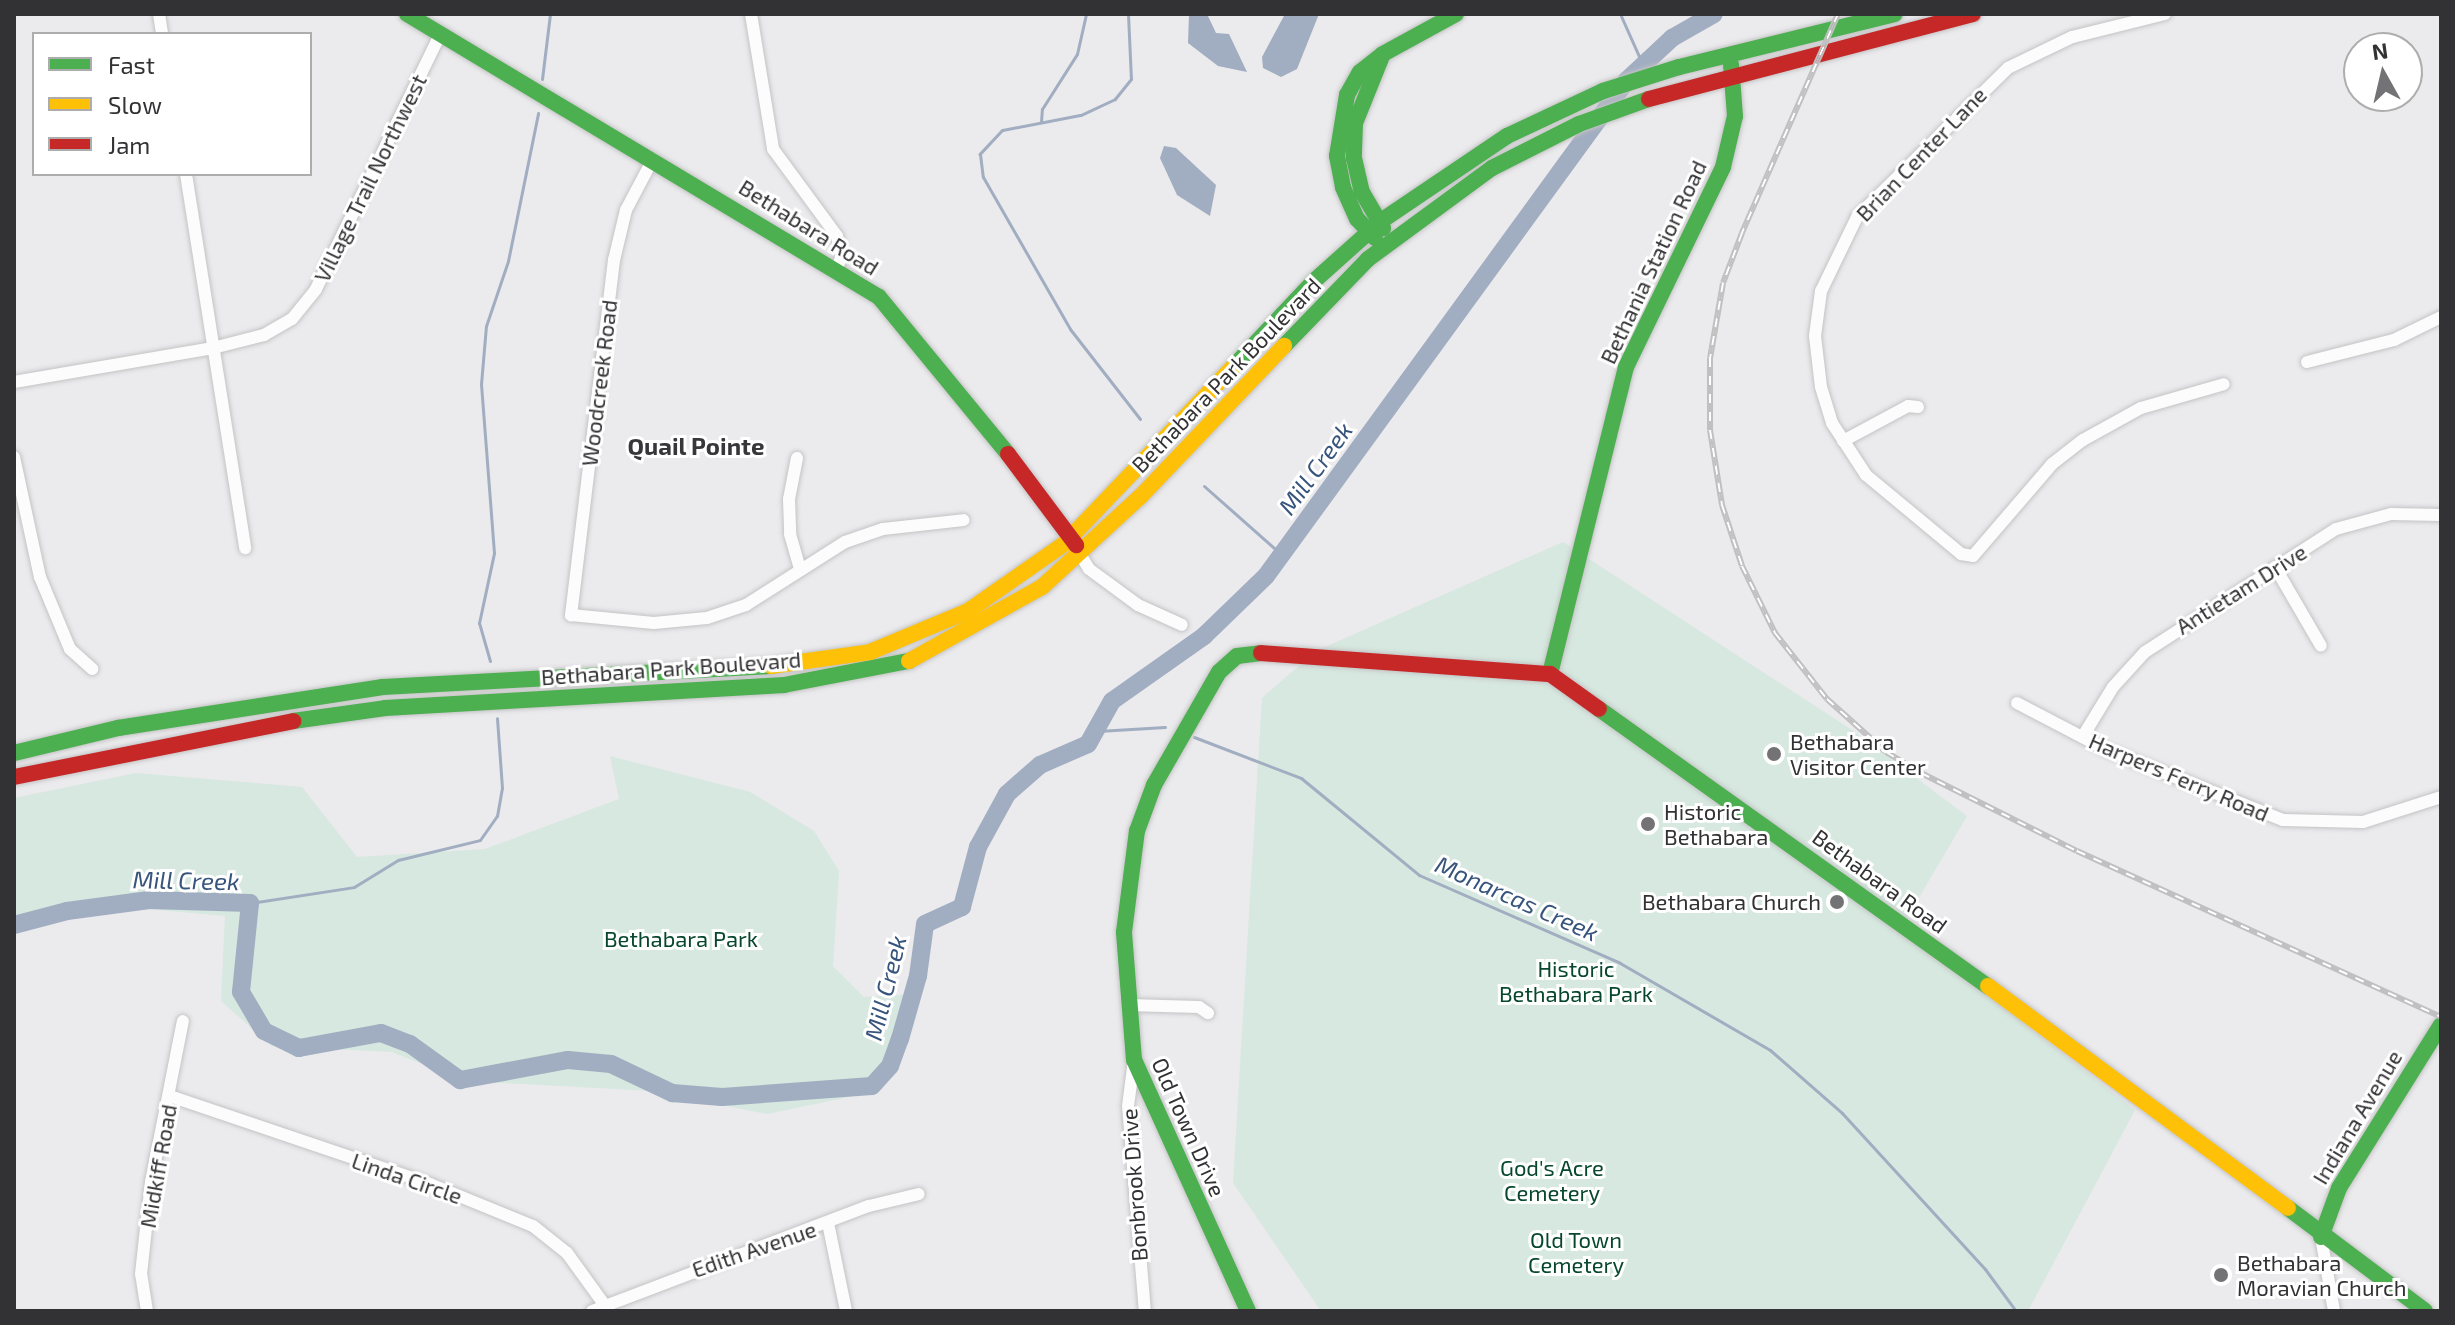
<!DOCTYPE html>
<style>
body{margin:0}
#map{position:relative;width:2455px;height:1325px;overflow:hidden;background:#ebeaed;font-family:"Exo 2",sans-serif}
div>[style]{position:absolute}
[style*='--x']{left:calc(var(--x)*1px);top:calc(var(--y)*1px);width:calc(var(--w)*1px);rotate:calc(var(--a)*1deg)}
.green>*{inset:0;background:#d6e8df}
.water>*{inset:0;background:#a1adc1}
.stream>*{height:3px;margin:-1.5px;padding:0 1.5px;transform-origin:1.5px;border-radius:1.5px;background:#a1adc1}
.river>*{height:18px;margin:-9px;padding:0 9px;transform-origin:9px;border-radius:9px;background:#a1adc1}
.roads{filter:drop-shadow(0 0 2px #c4c4c5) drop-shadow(0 0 2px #c4c4c5)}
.street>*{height:12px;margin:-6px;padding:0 6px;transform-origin:6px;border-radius:6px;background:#fcfcfc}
.fast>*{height:16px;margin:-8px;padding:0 8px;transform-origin:8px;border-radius:8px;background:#4caf50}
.slow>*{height:16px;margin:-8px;padding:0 8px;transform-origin:8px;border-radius:8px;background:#ffc107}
.jam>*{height:16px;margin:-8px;padding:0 8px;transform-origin:8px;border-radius:8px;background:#c62828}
.rail>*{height:6px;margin-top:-3px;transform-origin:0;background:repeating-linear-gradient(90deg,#fff 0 9px,#c0c0c1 0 18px);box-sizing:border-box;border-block:2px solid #c0c0c1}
.dots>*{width:22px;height:22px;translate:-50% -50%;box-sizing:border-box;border:4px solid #fff;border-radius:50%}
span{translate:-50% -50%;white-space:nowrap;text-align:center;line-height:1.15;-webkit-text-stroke:6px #fff;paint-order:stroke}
.street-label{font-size:22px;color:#323234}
.poi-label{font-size:22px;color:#323234}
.left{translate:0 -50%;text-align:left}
.right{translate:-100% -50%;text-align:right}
.park-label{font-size:22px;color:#06472e}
.neighbourhood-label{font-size:24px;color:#37373b;font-weight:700}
.water-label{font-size:24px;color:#37547c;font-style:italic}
.frame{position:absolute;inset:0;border:16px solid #323234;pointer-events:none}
.legend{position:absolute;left:32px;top:32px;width:280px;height:144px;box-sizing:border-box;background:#fff;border:2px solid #adadae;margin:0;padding:10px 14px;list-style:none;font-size:24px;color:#323234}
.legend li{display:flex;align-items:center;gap:16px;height:40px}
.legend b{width:40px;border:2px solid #adadae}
.north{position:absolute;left:2343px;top:32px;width:80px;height:80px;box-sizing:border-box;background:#fff;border:2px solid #adadae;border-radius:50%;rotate:352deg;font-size:22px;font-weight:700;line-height:32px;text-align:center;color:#323234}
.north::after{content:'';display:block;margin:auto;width:28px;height:36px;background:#737275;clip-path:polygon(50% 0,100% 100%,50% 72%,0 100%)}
</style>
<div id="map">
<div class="green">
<div style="clip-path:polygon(1563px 542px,1852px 730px,1967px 816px,1901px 928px,2135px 1110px,2028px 1311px,1321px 1311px,1233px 1183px,1262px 698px,1316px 651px)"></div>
<div style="clip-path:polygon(610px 756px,750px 792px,814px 831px,839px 871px,833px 966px,864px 997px,919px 994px,898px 1053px,868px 1093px,767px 1114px,652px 1091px,464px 1081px,392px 1052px,272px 1046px,221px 1001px,225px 916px,105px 905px,14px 924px,14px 798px,136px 773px,302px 787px,357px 857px,485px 849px,619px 799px)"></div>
</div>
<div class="water">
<div style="clip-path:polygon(1189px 14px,1207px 14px,1216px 33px,1229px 34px,1247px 72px,1218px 66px,1188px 43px)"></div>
<div style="clip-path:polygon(1285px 14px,1319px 14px,1297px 69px,1281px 77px,1263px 68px,1262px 57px)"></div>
<div style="clip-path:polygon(1164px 146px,1176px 148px,1216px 185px,1210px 216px,1177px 195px,1160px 158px)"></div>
</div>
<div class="stream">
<div style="--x:1128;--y:14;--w:65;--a:87.4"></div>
<div style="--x:1131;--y:79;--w:26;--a:129"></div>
<div style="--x:1115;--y:99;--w:38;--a:155"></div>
<div style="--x:1080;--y:115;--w:79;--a:169.1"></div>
<div style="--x:1002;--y:130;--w:33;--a:133"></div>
<div style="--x:980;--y:154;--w:23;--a:83"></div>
<div style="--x:983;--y:177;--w:175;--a:60.2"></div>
<div style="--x:1070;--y:329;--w:114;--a:52.1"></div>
<div style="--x:1621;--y:16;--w:51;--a:65.9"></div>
<div style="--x:542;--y:79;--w:65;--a:-83"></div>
<div style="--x:1041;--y:122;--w:13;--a:-86"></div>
<div style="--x:1042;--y:109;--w:65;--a:-57.5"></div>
<div style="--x:1077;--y:54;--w:41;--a:-77.3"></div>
<div style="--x:1204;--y:486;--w:104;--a:41.5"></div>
<div style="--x:490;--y:661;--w:40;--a:-106"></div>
<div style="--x:479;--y:623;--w:72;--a:-77.9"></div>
<div style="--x:494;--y:553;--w:169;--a:-94.4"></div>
<div style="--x:481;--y:384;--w:58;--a:-85.1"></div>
<div style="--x:486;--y:326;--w:69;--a:-71.3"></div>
<div style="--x:508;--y:261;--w:151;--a:-78.5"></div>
<div style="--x:1098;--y:731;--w:67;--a:-3.4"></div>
<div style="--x:1194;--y:737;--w:115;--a:21"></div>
<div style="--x:1301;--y:778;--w:153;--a:39.4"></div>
<div style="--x:1419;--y:875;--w:219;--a:23.6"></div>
<div style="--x:1620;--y:963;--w:173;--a:30.1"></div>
<div style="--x:1770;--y:1050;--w:96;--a:41.2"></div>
<div style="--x:1842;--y:1113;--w:212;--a:47.5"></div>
<div style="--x:1985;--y:1269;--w:52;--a:53.6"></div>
<div style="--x:250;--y:903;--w:105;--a:-8.7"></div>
<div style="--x:354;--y:887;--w:52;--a:-31.5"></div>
<div style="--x:398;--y:860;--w:84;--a:-13.7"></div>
<div style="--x:480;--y:840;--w:29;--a:-55"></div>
<div style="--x:497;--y:816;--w:28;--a:-80"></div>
<div style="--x:502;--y:788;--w:70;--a:-94.1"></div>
</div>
<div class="river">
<div style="--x:14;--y:925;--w:55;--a:-14.8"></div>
<div style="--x:67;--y:911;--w:83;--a:-7.6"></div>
<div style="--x:149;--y:900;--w:101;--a:1.7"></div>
<div style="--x:250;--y:903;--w:89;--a:95.8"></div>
<div style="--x:241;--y:992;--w:45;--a:59.5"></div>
<div style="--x:264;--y:1031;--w:39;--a:26"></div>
<div style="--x:299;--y:1048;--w:83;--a:-10.4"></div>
<div style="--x:381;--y:1033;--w:31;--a:21"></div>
<div style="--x:410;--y:1044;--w:62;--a:35.8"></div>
<div style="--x:460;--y:1080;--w:110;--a:-10.5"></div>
<div style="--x:568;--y:1060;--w:43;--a:5.3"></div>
<div style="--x:611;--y:1064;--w:68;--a:25.4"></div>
<div style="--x:672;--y:1093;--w:50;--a:4.6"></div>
<div style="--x:722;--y:1097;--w:150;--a:-4.2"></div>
<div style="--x:872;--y:1086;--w:27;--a:-48"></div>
<div style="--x:890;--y:1066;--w:29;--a:-70"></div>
<div style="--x:900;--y:1039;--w:66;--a:-74.1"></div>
<div style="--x:918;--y:976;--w:52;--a:-82.3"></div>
<div style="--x:925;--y:924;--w:41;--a:-24.7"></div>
<div style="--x:962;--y:907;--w:62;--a:-75.1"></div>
<div style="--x:978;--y:847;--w:60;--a:-61.3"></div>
<div style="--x:1007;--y:794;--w:44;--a:-41.3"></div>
<div style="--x:1040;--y:765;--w:52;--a:-23.6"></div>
<div style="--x:1088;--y:744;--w:49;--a:-60.8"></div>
<div style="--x:1112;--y:701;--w:113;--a:-35.2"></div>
<div style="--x:1204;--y:636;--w:86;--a:-44.1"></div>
<div style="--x:1266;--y:576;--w:613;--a:-53.95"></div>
<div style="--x:1627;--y:80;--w:62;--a:-43"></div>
<div style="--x:1672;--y:38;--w:48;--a:-29.7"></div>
</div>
<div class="roads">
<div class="street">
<div style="--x:159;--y:14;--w:20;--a:81"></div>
<div style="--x:751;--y:14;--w:137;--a:80.7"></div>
<div style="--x:773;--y:149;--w:108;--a:53.7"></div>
<div style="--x:837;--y:236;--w:21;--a:76"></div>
<div style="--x:842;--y:256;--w:12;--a:114"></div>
<div style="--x:2165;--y:14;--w:96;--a:166.1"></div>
<div style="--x:2072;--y:37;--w:71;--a:154.2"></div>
<div style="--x:2008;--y:68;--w:212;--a:135.4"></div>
<div style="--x:1857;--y:217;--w:82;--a:115.9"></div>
<div style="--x:1821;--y:291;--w:45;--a:97.6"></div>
<div style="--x:1815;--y:336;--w:51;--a:83.3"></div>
<div style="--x:1821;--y:387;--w:38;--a:73"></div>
<div style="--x:1832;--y:423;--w:62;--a:56.8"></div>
<div style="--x:1866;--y:475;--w:124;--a:39.7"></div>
<div style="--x:1961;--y:554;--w:12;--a:9"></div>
<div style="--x:1973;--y:556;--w:121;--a:-49.3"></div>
<div style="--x:2052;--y:464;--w:39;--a:-38"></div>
<div style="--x:2083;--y:440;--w:66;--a:-28.9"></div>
<div style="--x:2141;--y:408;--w:86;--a:-16.1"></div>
<div style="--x:653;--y:159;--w:58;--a:117.9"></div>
<div style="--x:626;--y:210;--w:51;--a:103.5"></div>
<div style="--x:614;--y:260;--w:358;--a:96.9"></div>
<div style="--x:571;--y:615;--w:83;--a:5.5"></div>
<div style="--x:654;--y:623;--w:53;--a:-5.4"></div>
<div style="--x:707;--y:618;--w:41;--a:-18.4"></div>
<div style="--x:746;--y:605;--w:117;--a:-32.5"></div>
<div style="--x:845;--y:542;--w:40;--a:-18.9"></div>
<div style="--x:883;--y:529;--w:81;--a:-6.3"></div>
<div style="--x:186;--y:174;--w:379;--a:81"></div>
<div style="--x:2307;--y:362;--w:90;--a:-14.2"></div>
<div style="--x:2394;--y:340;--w:52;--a:-26.1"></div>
<div style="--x:14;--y:382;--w:202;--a:-9.7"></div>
<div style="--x:213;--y:348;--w:53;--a:-14.3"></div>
<div style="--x:264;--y:335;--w:32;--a:-30"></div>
<div style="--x:292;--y:319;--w:38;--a:-51"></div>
<div style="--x:316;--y:289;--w:285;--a:-64"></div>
<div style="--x:1843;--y:441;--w:74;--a:-28.3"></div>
<div style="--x:1908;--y:406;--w:10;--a:6"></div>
<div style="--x:14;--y:457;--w:123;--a:77.8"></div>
<div style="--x:40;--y:577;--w:78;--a:67.4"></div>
<div style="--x:70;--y:649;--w:30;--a:42"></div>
<div style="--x:797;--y:458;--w:42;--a:101"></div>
<div style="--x:789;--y:499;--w:35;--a:88"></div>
<div style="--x:790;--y:534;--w:35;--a:74"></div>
<div style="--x:1080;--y:554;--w:17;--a:59"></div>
<div style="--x:1089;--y:569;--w:61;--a:36.3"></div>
<div style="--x:1138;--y:605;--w:48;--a:24.4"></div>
<div style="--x:2275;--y:567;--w:91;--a:59.8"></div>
<div style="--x:2017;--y:703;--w:102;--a:27.6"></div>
<div style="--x:2107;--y:750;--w:189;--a:21.7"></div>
<div style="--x:2283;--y:820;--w:80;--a:1.4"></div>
<div style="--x:2363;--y:822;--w:82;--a:-17.8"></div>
<div style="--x:2083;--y:736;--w:57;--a:-58.5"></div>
<div style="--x:2113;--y:687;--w:47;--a:-47.6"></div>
<div style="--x:2145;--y:652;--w:227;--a:-32.8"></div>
<div style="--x:2336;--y:529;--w:57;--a:-15.3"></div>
<div style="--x:2391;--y:514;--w:50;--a:1.1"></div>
<div style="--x:1128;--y:1005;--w:71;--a:1.6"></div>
<div style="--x:1199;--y:1007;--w:11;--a:34"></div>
<div style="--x:1134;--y:1060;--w:46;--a:97.4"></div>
<div style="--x:1128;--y:1106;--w:206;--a:85.3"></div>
<div style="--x:170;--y:1096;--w:274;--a:18.7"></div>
<div style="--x:430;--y:1184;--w:111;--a:22.2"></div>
<div style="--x:533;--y:1226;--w:43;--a:38.5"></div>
<div style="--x:567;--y:1253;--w:72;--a:54.1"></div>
<div style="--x:828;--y:1223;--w:90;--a:78.4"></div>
<div style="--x:2321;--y:1237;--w:75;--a:80"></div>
<div style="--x:147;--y:1311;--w:37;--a:-99"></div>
<div style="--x:141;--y:1274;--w:93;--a:-83.8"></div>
<div style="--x:151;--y:1182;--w:164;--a:-78.8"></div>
<div style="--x:592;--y:1311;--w:296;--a:-20.8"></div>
<div style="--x:869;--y:1206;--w:51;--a:-13.5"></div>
</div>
<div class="fast">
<div style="--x:407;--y:14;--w:550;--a:30.95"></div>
<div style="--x:879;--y:297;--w:203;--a:50.6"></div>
<div style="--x:1382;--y:56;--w:72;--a:111.9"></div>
<div style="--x:1355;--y:123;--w:35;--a:92"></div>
<div style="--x:1354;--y:158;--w:35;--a:77"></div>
<div style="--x:1362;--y:192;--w:42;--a:59.7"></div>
<div style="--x:1375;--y:238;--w:26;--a:-133"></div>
<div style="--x:1357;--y:219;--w:35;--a:-114"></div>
<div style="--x:1343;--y:187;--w:32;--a:-101"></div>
<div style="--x:1337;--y:156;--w:62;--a:-80.7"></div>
<div style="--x:1347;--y:95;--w:26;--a:-61"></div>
<div style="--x:1360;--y:72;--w:29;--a:-38"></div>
<div style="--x:1383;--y:54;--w:83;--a:-28.7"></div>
<div style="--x:1284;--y:346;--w:121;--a:-46"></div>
<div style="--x:1368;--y:259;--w:154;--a:-36.3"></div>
<div style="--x:1492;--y:168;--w:97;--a:-26.8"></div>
<div style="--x:1579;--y:124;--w:74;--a:-19.7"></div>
<div style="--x:1234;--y:366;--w:117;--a:-46.7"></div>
<div style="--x:1314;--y:281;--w:90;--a:-41.8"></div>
<div style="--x:1381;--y:221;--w:152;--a:-34"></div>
<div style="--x:1507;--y:136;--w:106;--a:-25.1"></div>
<div style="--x:1603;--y:91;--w:80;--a:-17.5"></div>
<div style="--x:1679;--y:67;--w:222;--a:-13.8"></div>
<div style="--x:1550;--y:674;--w:316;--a:-76.1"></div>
<div style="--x:1626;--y:367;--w:222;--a:-64.1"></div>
<div style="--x:1723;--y:167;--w:52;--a:-76.8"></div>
<div style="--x:1735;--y:116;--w:52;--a:-94.4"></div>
<div style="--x:1599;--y:709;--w:478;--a:35.5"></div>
<div style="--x:293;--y:721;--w:93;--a:-8"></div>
<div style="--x:385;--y:708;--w:400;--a:-3.3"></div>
<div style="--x:784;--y:685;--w:127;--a:-10.9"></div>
<div style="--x:14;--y:753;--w:107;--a:-13.5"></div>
<div style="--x:118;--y:728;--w:268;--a:-8.8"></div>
<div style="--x:383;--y:687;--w:389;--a:-3.1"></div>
<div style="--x:2288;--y:1208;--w:171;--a:36.9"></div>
<div style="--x:2321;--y:1237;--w:52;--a:-69.8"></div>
<div style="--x:2339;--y:1188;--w:192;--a:-58"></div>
<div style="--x:1248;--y:1311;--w:276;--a:-114.4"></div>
<div style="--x:1134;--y:1060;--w:128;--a:-94.5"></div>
<div style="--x:1124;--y:932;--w:102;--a:-82.7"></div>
<div style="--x:1137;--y:831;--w:49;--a:-69.7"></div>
<div style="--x:1154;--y:785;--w:130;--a:-60.1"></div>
<div style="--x:1219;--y:672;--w:24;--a:-42"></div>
<div style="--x:1237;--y:656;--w:24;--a:-7"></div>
</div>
<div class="slow">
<div style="--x:909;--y:661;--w:152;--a:-29.1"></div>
<div style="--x:1042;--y:587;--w:133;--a:-42.6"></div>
<div style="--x:1140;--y:497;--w:209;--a:-46.4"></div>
<div style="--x:771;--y:666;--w:100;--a:-8"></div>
<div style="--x:870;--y:652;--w:106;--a:-22.7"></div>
<div style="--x:968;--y:611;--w:117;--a:-34.9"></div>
<div style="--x:1064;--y:544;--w:246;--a:-46.3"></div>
<div style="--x:1988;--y:986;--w:373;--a:36.5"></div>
</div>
<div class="jam">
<div style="--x:1649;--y:99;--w:335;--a:-14.7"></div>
<div style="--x:1008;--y:454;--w:114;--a:53.2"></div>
<div style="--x:1261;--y:653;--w:290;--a:4.2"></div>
<div style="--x:1550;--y:674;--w:60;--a:35.5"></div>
<div style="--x:14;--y:777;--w:285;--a:-11.3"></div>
</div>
</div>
<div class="rail">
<div style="--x:1838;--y:14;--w:239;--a:113.7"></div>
<div style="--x:1742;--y:233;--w:53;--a:110.8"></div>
<div style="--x:1723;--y:283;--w:76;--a:99.8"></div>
<div style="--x:1710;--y:358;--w:72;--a:90"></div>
<div style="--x:1710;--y:430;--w:76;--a:80.9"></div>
<div style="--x:1722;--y:505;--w:64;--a:71.8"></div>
<div style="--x:1742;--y:566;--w:75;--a:63.8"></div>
<div style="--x:1775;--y:633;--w:84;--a:51.8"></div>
<div style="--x:1827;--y:699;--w:79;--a:41.9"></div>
<div style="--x:1886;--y:752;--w:41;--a:31"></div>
<div style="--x:1921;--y:773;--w:174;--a:26.6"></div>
<div style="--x:2077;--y:851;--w:400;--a:24.5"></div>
</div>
<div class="dots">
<div style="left:1774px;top:754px;background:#737275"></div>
<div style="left:1648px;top:824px;background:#737275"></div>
<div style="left:1837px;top:902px;background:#737275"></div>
<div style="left:2221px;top:1275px;background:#737275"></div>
</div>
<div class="street-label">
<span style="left:1921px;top:154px;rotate:-46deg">Brian Center Lane</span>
<span style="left:370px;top:178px;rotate:-64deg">Village Trail Northwest</span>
<span style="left:809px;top:227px;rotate:32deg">Bethabara Road</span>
<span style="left:1653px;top:262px;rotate:-65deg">Bethania Station Road</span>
<span style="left:1226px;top:375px;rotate:-46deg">Bethabara Park Boulevard</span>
<span style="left:599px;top:383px;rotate:-83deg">Woodcreek Road</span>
<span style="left:2241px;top:589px;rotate:-32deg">Antietam Drive</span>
<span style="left:671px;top:668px;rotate:-4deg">Bethabara Park Boulevard</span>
<span style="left:2179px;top:777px;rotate:23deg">Harpers Ferry Road</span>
<span style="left:1880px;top:881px;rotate:36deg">Bethabara Road</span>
<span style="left:2357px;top:1117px;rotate:-59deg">Indiana Avenue</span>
<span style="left:1189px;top:1127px;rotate:66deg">Old Town Drive</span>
<span style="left:158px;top:1166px;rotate:-80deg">Midkiff Road</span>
<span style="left:407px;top:1178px;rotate:19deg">Linda Circle</span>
<span style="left:1134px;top:1185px;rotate:-94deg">Bonbrook Drive</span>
<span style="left:754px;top:1249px;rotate:-19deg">Edith Avenue</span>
</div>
<div class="poi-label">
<span class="left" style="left:1790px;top:754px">Bethabara<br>Visitor Center</span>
<span class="left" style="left:1664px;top:824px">Historic<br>Bethabara</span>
<span class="right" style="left:1821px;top:902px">Bethabara Church</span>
<span class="left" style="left:2237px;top:1275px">Bethabara<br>Moravian Church</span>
</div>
<div class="park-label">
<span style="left:681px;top:939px">Bethabara Park</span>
<span style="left:1576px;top:981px">Historic<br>Bethabara Park</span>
<span style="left:1552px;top:1180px">God's Acre<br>Cemetery</span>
<span style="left:1576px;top:1252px">Old Town<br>Cemetery</span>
</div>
<div class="neighbourhood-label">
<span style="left:696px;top:446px">Quail Pointe</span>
</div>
<div class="water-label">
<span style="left:1315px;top:468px;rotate:-54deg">Mill Creek</span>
<span style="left:186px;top:880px;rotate:1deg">Mill Creek</span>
<span style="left:1517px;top:898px;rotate:24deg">Monarcas Creek</span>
<span style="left:885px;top:988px;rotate:-76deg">Mill Creek</span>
</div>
<div class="frame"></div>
<ul class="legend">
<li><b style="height:10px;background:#4caf50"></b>Fast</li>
<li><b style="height:10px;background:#ffc107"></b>Slow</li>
<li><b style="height:10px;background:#c62828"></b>Jam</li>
</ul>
<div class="north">N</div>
</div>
